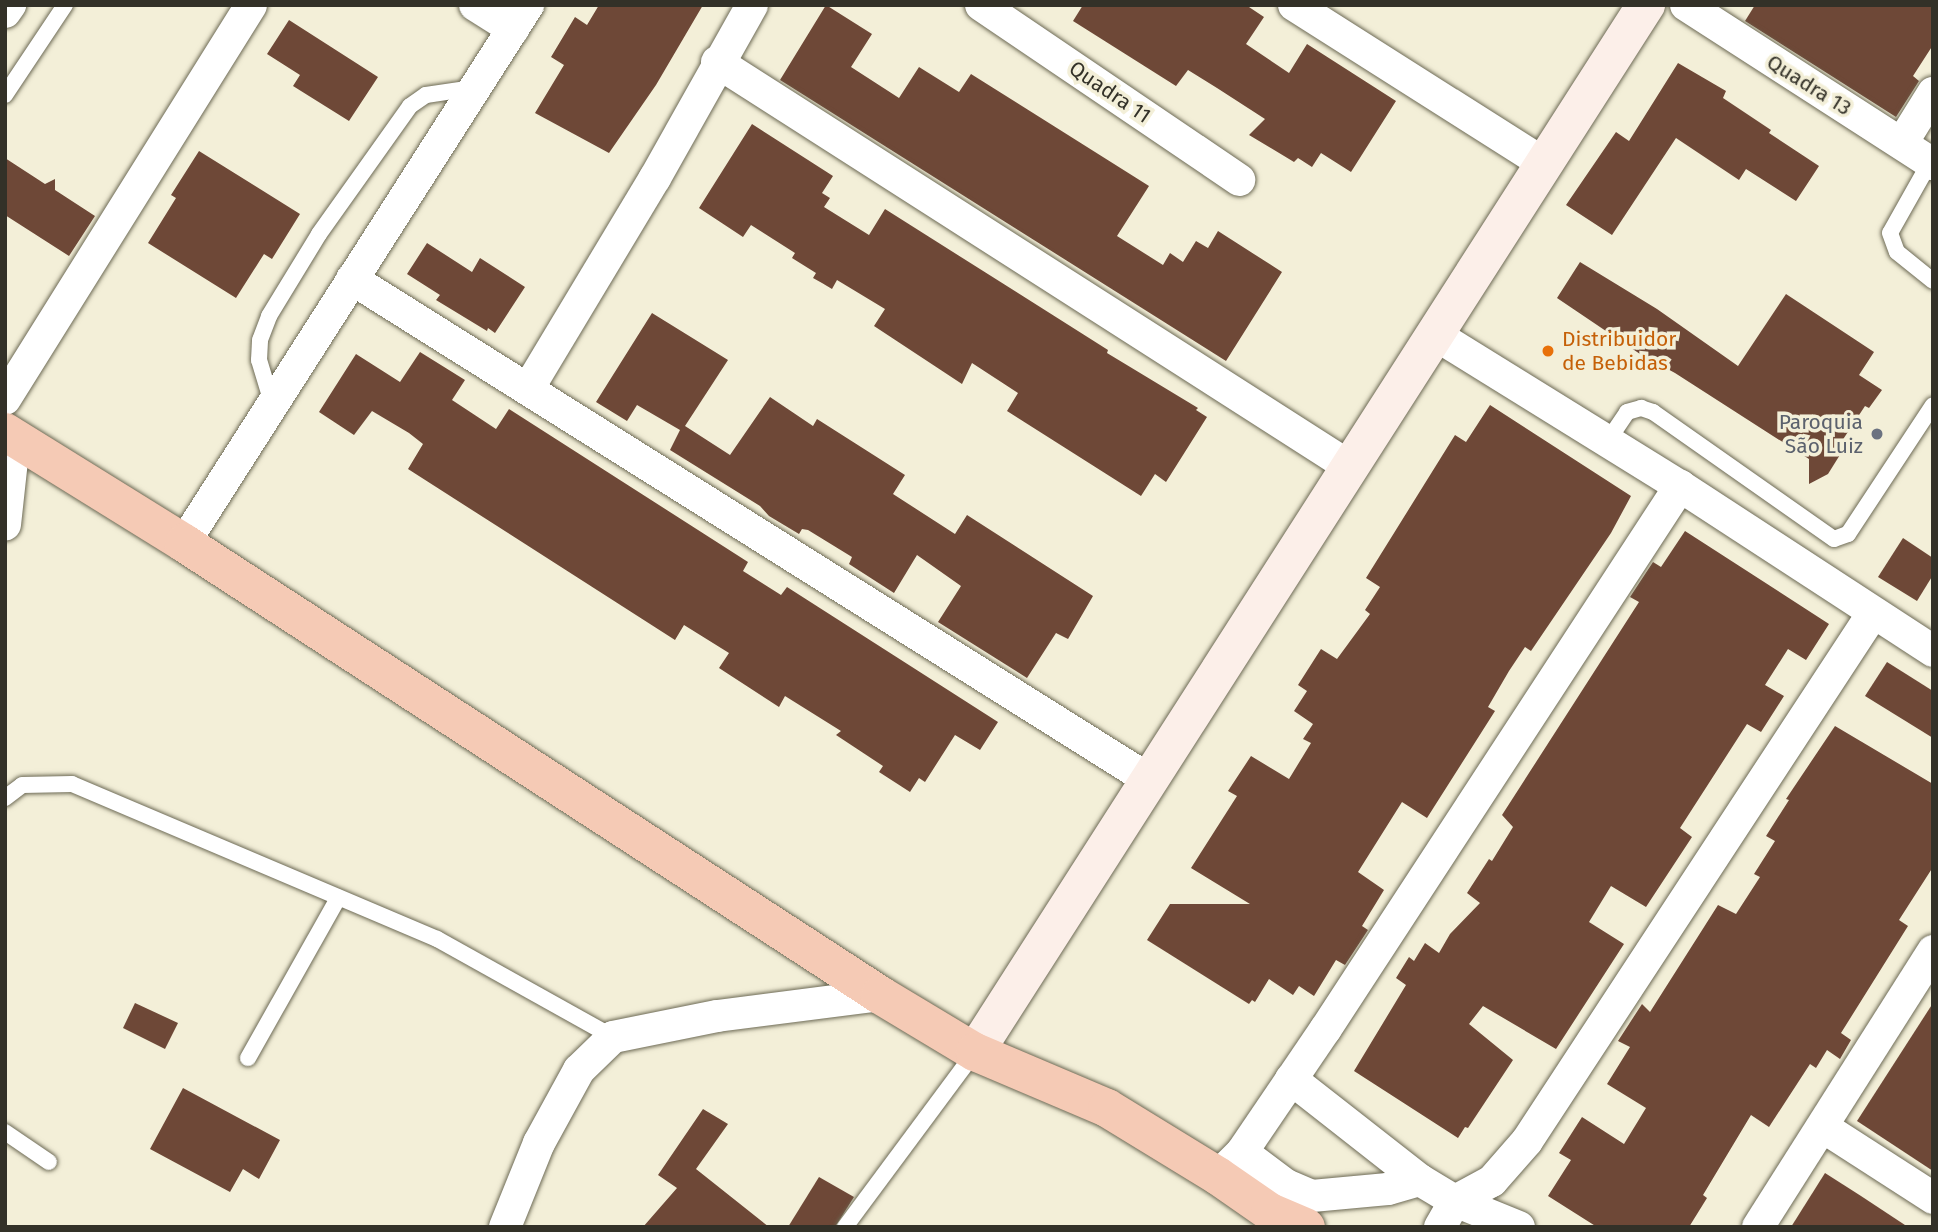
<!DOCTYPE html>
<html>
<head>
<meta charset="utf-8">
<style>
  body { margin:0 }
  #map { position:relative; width:1938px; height:1232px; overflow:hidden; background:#f3efd8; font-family:"Fira Sans",sans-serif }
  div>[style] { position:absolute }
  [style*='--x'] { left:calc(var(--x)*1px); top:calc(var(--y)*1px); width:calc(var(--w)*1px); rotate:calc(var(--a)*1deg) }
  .building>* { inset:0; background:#6e4837 }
  .roads { filter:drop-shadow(0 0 2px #6d6a55) drop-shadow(0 0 2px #6d6a55) }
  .lane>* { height:16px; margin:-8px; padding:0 8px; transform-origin:8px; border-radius:8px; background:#fff }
  .street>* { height:32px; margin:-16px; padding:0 16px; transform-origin:16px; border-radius:16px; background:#fff }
  .secondary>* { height:38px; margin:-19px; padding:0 19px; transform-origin:19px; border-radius:19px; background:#fcefe9 }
  .highway>* { height:38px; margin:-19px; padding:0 19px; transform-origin:19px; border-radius:19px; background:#f5cab5 }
  .dots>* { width:19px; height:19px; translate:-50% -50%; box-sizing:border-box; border:4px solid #f3efd8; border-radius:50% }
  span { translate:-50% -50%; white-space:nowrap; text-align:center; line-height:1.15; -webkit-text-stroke:7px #f3efd8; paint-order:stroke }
  .street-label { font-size:21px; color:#333128 }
  .food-label { font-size:21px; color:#c56008 }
  .left { translate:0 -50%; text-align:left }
  .worship-label { font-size:21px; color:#5b616d }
  .right { translate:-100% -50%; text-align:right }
  .frame { position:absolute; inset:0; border:7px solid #333128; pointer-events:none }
</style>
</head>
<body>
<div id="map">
  <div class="building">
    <i style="clip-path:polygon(599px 5px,703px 5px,656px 85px,609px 153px,535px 113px,564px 65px,551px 57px,575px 17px,587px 25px)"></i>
    <i style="clip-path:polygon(826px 5px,872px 34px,851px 67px,899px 98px,919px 67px,959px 92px,971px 74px,1149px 186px,1117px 236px,1163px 265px,1170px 253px,1183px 262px,1196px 241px,1208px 248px,1218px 231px,1282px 272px,1226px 361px,780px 80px)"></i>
    <i style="clip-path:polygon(1083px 5px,1246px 5px,1264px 17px,1246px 44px,1289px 73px,1307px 44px,1396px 101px,1351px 172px,1321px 153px,1312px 167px,1298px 158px,1294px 162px,1249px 135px,1265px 119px,1217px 88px,1188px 70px,1176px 86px,1073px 21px)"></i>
    <i style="clip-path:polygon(1755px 5px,1933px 5px,1933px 45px,1913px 76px,1919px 81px,1896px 117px,1745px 21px)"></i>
    <i style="clip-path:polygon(289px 20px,378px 77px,349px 121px,293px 86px,300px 75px,267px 54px)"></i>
    <i style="clip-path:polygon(1678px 63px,1726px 91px,1723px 98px,1771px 130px,1769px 133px,1819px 166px,1796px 201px,1746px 169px,1739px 180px,1676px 138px,1612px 235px,1566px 205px,1616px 132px,1629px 141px)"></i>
    <i style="clip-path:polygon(752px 124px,833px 176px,822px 193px,830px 198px,824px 207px,869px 235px,885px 209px,1108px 350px,1107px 353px,1198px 408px,1196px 410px,1207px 417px,1166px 482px,1155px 474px,1141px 496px,1007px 411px,1018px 393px,972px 363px,962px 384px,874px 326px,885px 309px,837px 280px,832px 289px,822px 283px,813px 278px,816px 273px,792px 258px,795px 253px,751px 225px,743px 237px,699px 208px)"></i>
    <i style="clip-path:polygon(199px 151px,300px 214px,272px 259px,264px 254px,236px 298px,148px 243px,176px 198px,171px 195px)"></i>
    <i style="clip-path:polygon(5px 158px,45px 184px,55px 179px,55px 190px,95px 216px,69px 256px,5px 215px)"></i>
    <i style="clip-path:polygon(427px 243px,472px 272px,480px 258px,525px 287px,495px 333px,488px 328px,487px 331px,436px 300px,440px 295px,407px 274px)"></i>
    <i style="clip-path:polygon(1580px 262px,1657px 309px,1738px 366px,1786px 294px,1874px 352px,1859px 375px,1882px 390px,1869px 408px,1865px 406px,1838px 447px,1843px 450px,1828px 474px,1809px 484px,1809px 459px,1675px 373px,1640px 354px,1557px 298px)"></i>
    <i style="clip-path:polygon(652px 313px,728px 360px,685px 426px,730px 455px,770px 397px,813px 426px,817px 419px,905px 475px,893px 494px,955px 534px,967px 515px,1093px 596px,1068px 639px,1056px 633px,1027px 678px,938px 622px,961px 586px,917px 555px,894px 593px,849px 564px,852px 557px,808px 530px,802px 529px,799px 534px,769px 516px,760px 506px,670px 450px,680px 430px,637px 405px,627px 421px,596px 402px)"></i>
    <i style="clip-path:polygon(420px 352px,465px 380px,452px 400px,496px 429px,509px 409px,748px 562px,743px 571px,781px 595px,787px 587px,998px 722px,980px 750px,955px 735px,925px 782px,919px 778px,910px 792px,879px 772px,883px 766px,836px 735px,841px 731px,785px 696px,779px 707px,719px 668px,729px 653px,684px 625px,675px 640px,408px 469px,423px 444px,409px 433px,372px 411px,354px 435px,319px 412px,356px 354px,400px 382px)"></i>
    <i style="clip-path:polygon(1490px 405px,1631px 496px,1611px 533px,1531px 651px,1525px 647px,1509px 671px,1488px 707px,1495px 711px,1427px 818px,1402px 802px,1358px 872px,1384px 890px,1362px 926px,1368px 930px,1345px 965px,1336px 960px,1314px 996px,1299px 986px,1293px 995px,1269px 979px,1255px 1002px,1252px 1000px,1249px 1004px,1147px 940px,1170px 904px,1250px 904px,1191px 868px,1237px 796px,1228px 791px,1251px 756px,1289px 779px,1311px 743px,1303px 739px,1313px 724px,1294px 711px,1307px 691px,1298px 685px,1321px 649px,1337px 659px,1370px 614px,1365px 610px,1380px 587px,1366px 578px,1455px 435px,1466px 442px)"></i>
    <i style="clip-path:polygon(1685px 531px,1829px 624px,1806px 660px,1788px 649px,1765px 685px,1784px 696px,1761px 732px,1747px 724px,1680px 828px,1692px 837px,1646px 907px,1611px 886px,1589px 922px,1624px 944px,1556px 1049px,1483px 1006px,1469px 1024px,1513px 1060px,1468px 1128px,1465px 1127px,1458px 1138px,1354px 1071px,1406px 985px,1396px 978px,1409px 957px,1414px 961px,1425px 943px,1439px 953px,1450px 934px,1480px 903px,1467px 893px,1489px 859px,1492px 861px,1513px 827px,1502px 815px,1639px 602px,1630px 597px,1653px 562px,1661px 567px)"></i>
    <i style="clip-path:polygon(1903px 538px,1933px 558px,1933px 575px,1917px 601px,1878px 577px)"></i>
    <i style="clip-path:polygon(1887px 662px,1933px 691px,1933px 738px,1865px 696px)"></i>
    <i style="clip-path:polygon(1835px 726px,1933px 784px,1933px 867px,1899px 920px,1908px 926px,1841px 1033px,1851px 1040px,1840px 1059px,1827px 1050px,1816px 1068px,1810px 1064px,1769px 1127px,1751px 1115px,1703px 1195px,1707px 1198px,1689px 1227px,1597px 1227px,1548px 1196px,1571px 1160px,1559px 1153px,1582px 1117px,1624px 1144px,1646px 1108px,1607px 1084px,1630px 1047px,1618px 1041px,1642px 1004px,1650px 1012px,1718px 905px,1736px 914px,1760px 877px,1754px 874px,1775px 841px,1766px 836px,1789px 800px,1786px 799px)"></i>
    <i style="clip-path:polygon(135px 1003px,178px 1023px,165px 1049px,123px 1028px)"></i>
    <i style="clip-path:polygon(1933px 1003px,1933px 1171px,1857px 1121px)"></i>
    <i style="clip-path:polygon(183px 1088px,280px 1140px,259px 1179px,243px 1169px,230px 1192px,150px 1149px)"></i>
    <i style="clip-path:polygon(703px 1109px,728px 1124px,696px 1169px,769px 1227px,643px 1227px,677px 1188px,658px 1175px)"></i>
    <i style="clip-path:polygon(1825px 1173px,1861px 1196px,1908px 1227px,1791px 1227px)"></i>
    <i style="clip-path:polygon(819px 1177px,854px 1197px,835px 1227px,788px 1227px)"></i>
  </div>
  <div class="roads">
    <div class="lane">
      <i style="--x:5;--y:95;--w:108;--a:-56.3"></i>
      <i style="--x:1930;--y:162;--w:81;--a:119.4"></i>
      <i style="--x:1890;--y:233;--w:20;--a:70"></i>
      <i style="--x:1897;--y:252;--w:46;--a:38.9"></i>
      <i style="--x:272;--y:403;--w:45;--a:-106.8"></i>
      <i style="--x:259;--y:360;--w:20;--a:-87"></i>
      <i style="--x:260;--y:340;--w:26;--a:-69"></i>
      <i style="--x:269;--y:316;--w:96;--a:-58.6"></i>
      <i style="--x:319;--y:234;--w:157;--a:-54.6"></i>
      <i style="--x:410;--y:106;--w:19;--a:-35"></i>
      <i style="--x:426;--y:95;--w:48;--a:-8.5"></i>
      <i style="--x:1607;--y:442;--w:36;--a:-56"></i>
      <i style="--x:1627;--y:412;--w:15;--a:-16"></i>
      <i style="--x:1641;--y:408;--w:13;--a:18"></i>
      <i style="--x:1653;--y:412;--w:221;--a:35.1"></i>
      <i style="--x:1834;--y:539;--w:15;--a:-20"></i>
      <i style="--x:1848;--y:534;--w:154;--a:-56.6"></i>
      <i style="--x:5;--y:798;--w:21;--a:-37"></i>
      <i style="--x:22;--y:785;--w:50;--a:-1.1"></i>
      <i style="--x:72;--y:784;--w:397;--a:23"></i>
      <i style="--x:437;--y:939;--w:201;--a:29.1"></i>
      <i style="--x:248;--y:1058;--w:184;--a:-60.6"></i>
      <i style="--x:5;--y:1132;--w:53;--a:34.3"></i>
      <i style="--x:845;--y:1227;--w:218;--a:-53.4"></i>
    </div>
    <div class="street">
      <i style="--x:475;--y:5;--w:45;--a:32.3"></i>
      <i style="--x:981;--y:5;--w:312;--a:34.1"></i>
      <i style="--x:1294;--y:5;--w:295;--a:32.4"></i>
      <i style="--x:1686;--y:5;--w:294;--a:32.8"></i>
      <i style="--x:5;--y:12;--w:9;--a:-54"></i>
      <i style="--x:717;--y:62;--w:751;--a:32.61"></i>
      <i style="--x:1902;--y:143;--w:59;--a:-58.2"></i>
      <i style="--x:352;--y:279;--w:944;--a:32.14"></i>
      <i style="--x:1436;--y:335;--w:287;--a:31.8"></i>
      <i style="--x:1680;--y:486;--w:302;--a:33.1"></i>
      <i style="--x:528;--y:389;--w:246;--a:-59"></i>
      <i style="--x:655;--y:178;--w:198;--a:-60.7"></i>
      <i style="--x:5;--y:399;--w:464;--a:-58"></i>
      <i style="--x:5;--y:437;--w:16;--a:60"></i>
      <i style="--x:13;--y:451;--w:74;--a:96.2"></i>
      <i style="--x:184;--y:543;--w:639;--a:-57.4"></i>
      <i style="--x:1291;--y:1079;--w:164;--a:38.1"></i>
      <i style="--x:1420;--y:1180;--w:41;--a:31"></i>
      <i style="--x:1455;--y:1201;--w:69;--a:22.1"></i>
      <i style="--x:1823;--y:1127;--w:131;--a:32.8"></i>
      <i style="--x:1242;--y:1152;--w:55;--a:36.9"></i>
      <i style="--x:1286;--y:1185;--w:28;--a:23"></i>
      <i style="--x:1312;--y:1196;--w:76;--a:-5.3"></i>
      <i style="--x:1388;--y:1189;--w:33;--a:-16"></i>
      <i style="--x:1218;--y:1176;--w:34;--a:-45"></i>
      <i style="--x:1242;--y:1152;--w:148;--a:-55.8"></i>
      <i style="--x:1325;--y:1030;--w:650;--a:-56.87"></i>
      <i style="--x:505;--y:1227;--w:91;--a:-68"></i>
      <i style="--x:539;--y:1143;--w:83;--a:-61.3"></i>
      <i style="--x:579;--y:1070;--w:47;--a:-44.1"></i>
      <i style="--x:613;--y:1037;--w:106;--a:-11.4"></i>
      <i style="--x:717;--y:1016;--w:164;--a:-7.3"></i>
      <i style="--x:1440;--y:1227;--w:30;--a:-60"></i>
      <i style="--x:1455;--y:1201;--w:42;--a:-28.4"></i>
      <i style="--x:1492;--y:1181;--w:53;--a:-48.8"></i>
      <i style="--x:1527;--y:1141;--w:631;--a:-56.76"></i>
      <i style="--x:1758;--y:1227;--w:327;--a:-57.6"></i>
    </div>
    <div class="secondary">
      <i style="--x:975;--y:1052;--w:1244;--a:-57.35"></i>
    </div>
    <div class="highway">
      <i style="--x:5;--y:432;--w:211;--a:31.8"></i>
      <i style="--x:184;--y:543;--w:830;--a:33"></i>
      <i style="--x:880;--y:995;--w:111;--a:31"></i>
      <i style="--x:975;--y:1052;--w:143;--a:23"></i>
      <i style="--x:1107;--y:1108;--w:130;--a:31.5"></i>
      <i style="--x:1218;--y:1176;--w:63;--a:34.7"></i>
      <i style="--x:1270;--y:1212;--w:39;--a:23"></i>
    </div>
  </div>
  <div class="dots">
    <i style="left:1548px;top:351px;background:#e8710a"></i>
    <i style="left:1877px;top:434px;background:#6b7280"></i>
  </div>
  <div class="street-label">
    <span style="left:1809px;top:85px;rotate:32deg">Quadra 13</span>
    <span style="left:1110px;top:92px;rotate:34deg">Quadra 11</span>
  </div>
  <div class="food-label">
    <span class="left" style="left:1562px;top:351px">Distribuidor<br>de Bebidas</span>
  </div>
  <div class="worship-label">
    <span class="right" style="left:1863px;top:434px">Paroquia<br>São Luiz</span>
  </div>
  <div class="frame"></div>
</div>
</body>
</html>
